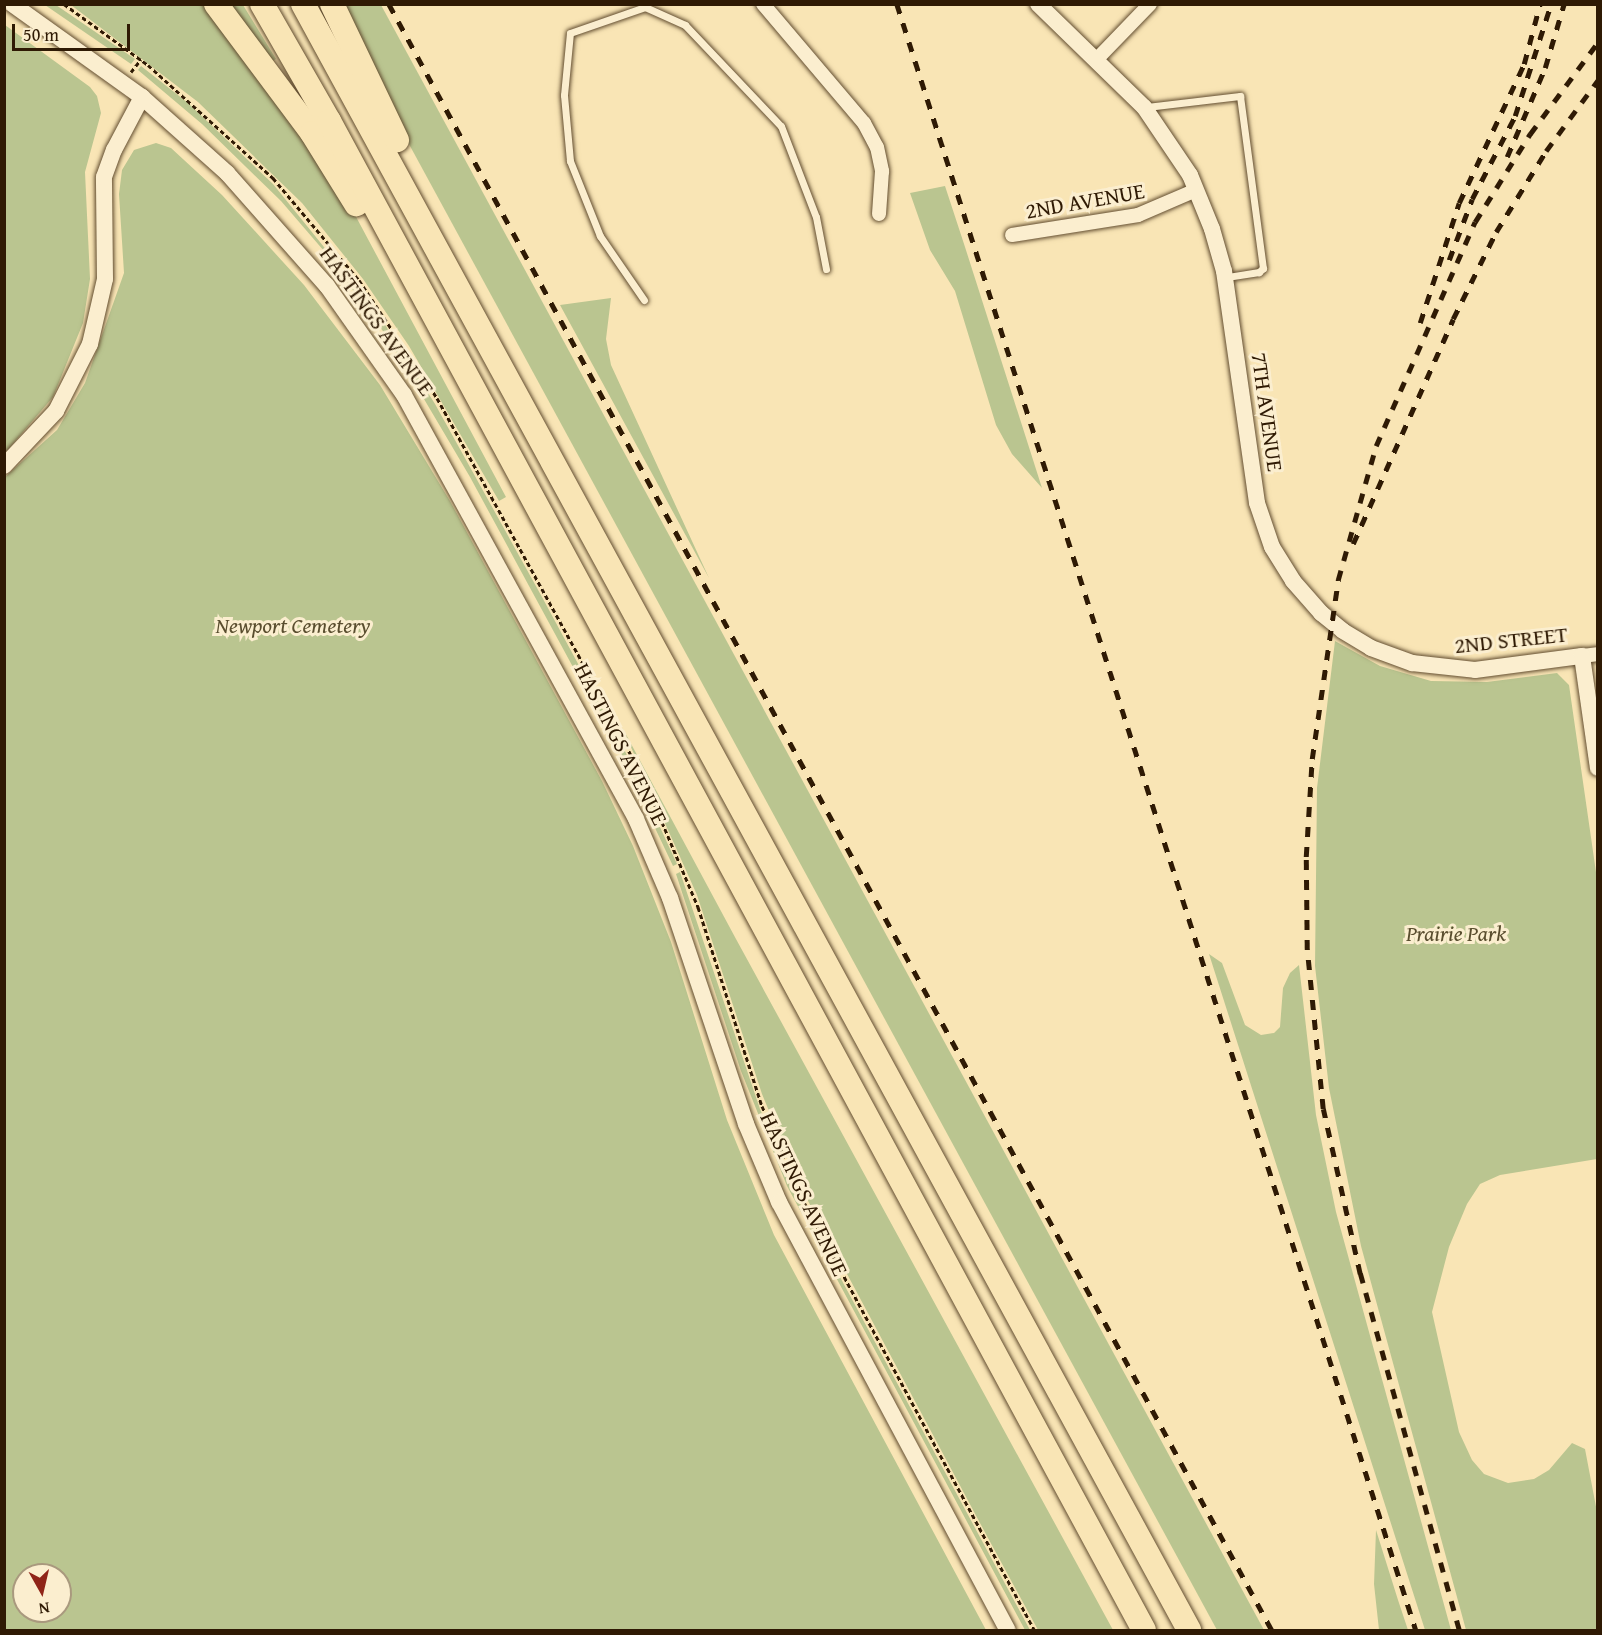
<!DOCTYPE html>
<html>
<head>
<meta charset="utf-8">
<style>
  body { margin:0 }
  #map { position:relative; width:1602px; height:1635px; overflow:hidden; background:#f9e5b5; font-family:"Gentium Book Plus",serif }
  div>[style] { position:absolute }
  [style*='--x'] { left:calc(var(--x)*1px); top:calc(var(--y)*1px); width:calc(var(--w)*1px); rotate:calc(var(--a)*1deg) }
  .green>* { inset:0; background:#bac590 }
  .path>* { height:3px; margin-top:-1.5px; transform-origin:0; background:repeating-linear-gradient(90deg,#2f1a04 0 4.5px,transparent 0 7.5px) }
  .roads { filter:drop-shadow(0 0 2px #624d30) drop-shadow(0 0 2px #624d30) }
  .service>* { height:7px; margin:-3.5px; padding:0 3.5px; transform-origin:3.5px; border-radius:3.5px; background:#fbeecf }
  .minor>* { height:14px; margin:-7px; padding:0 7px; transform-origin:7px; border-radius:7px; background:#fbeecf }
  .tertiary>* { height:16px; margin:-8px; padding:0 8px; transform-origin:8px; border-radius:8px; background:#fbeecf }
  .motorway>* { height:24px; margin:-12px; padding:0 12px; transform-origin:12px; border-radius:12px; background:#f9e5b5 }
  .rail>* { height:4.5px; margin-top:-2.25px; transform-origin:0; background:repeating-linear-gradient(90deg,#2f1a04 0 10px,transparent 0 20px) }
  span { translate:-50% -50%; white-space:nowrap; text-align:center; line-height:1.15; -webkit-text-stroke:6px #fbeecf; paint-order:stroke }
  .street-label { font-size:22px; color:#2f1a04 }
  .park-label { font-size:22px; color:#594d2e; font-style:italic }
  .frame { position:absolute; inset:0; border:6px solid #2f1a04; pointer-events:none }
  .north { position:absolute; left:12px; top:1563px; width:60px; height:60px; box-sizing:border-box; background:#fbeecf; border:2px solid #a9997e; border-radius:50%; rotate:172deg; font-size:16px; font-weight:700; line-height:24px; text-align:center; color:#2f1a04 }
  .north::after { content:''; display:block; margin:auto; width:21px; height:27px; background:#8f2418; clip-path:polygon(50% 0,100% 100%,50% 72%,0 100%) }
  .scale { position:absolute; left:12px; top:24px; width:118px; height:27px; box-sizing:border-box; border:3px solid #2f1a04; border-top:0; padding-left:8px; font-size:18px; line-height:21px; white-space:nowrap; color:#2f1a04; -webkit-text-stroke:4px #fbeecf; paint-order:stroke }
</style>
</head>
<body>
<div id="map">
  <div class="green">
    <i style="clip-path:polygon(45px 5px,56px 5px,135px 59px,131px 64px)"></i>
    <i style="clip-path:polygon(71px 5px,207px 5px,354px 213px,506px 497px,499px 501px,409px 346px,363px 279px,302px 203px,198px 102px)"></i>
    <i style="clip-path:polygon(225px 5px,243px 5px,276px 59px,269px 63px)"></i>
    <i style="clip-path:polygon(339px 5px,381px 5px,1264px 1630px,1217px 1630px,385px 100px)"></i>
    <i style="clip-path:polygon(5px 25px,90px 87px,97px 96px,101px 113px,85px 172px,90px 279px,83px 323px,53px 397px,5px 453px)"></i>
    <i style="clip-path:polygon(141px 66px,188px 103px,273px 184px,379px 315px,435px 404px,542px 597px,624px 749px,677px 864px,673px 866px,619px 752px,470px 477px,388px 338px,324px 251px,281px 201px,202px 124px,138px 70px)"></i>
    <i style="clip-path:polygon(evenodd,156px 143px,171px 148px,222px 195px,304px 285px,380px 385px,450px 501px,602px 781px,633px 846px,671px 942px,727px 1120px,774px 1235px,986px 1630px,5px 1630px,5px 477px,57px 430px,85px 383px,124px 273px,119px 194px,122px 170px,134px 150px,156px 143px,24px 1575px,60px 1575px,60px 1611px,24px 1611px,24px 1575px)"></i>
    <i style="clip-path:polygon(945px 186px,965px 247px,1042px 488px,1012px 454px,996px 425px,955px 291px,930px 250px,910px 193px)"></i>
    <i style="clip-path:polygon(611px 298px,606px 339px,611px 365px,709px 578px,560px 305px)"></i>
    <i style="clip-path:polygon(1335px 641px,1380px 666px,1431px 681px,1487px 682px,1557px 673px,1569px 685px,1598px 886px,1597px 1159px,1500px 1175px,1480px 1184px,1467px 1204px,1449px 1247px,1432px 1312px,1459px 1432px,1472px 1460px,1484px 1474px,1508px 1483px,1534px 1479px,1549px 1470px,1572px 1443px,1585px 1449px,1597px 1512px,1597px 1630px,1466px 1630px,1361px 1246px,1329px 1088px,1315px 966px,1317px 788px)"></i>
    <i style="clip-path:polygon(622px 727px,736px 939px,1113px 1630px,1038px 1630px,988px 1538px,799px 1184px,762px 1094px,697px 895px)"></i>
    <i style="clip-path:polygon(680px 872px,760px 1109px,798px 1199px,1030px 1630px,1025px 1630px,787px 1186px,741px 1071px,676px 874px)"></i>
    <i style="clip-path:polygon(1209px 954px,1222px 963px,1245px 1025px,1261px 1035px,1274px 1033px,1280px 1027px,1283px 988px,1290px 973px,1299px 965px,1316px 1115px,1336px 1212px,1451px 1630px,1425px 1630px)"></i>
    <i style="clip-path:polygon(1376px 1530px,1398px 1600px,1408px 1630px,1379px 1630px,1374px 1584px)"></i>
  </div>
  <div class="path">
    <i style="--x:64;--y:4;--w:104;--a:36"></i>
    <i style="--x:148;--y:65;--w:169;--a:42.1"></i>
    <i style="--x:273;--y:178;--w:133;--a:49.9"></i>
    <i style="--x:359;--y:280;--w:141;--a:56.5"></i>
    <i style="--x:437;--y:398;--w:372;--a:61.2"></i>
    <i style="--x:616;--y:724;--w:93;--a:64.5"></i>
    <i style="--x:656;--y:808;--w:108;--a:67"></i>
    <i style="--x:698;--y:907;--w:209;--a:72.2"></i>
    <i style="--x:762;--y:1106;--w:107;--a:66.3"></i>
    <i style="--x:805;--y:1204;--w:484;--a:61.7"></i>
    <i style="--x:131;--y:72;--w:16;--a:-52"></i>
  </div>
  <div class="roads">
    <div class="service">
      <i style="--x:1146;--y:107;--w:95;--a:-6.7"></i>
      <i style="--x:1240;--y:96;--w:174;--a:82.4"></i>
      <i style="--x:1263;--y:268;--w:6;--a:135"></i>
      <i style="--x:1259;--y:272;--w:33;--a:171"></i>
      <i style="--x:644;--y:300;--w:78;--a:-124.5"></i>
      <i style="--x:600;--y:236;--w:81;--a:-111.8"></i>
      <i style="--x:570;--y:161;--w:66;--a:-95.2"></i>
      <i style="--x:564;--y:95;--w:62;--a:-84.5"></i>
      <i style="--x:570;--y:33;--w:79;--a:-19.1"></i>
      <i style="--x:645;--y:7;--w:44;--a:24.2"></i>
      <i style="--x:685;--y:25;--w:139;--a:46.5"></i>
      <i style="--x:781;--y:126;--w:97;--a:69"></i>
      <i style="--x:816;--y:217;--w:53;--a:79.1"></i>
    </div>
    <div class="minor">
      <i style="--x:763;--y:4;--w:156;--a:49.7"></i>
      <i style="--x:864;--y:123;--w:27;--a:62"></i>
      <i style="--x:877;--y:147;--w:25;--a:78"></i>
      <i style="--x:882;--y:171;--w:43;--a:94"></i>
      <i style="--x:1096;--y:60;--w:78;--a:-46"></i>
      <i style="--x:1012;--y:235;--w:128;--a:-9"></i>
      <i style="--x:1138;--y:215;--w:63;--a:-23.3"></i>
      <i style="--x:1582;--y:656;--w:16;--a:-7"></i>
    </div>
    <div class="tertiary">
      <i style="--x:12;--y:4;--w:160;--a:35.6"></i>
      <i style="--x:142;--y:97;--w:114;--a:41.8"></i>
      <i style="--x:227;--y:173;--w:151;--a:48.5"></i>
      <i style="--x:327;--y:286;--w:133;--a:54.8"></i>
      <i style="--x:404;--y:395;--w:483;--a:61.3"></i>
      <i style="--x:636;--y:819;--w:86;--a:66.7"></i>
      <i style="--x:670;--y:898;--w:238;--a:71.4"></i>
      <i style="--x:746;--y:1124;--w:85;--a:67.1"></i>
      <i style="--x:779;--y:1202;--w:485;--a:61.9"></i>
      <i style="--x:1038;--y:4;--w:148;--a:44.2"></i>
      <i style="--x:1144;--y:107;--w:82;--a:55.9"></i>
      <i style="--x:1190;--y:175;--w:58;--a:67.8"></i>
      <i style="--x:1212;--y:229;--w:44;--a:74.1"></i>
      <i style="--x:1224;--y:271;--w:234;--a:81.9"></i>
      <i style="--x:1257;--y:503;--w:46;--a:71.2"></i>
      <i style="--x:1272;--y:547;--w:40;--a:58"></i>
      <i style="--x:1293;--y:581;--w:43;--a:48.8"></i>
      <i style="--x:1321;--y:613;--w:28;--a:39"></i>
      <i style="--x:1343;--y:631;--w:33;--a:31"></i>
      <i style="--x:1371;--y:648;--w:44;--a:20.1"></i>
      <i style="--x:1412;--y:663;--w:63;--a:6.3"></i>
      <i style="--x:1475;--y:670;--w:108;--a:-7.5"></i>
      <i style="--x:1582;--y:656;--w:113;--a:81.9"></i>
      <i style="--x:4;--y:466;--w:76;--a:-46.6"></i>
      <i style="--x:56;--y:411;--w:75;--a:-63.1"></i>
      <i style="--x:90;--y:344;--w:67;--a:-77"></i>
      <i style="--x:105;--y:279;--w:102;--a:-90.6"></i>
      <i style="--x:104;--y:177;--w:29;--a:-70"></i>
      <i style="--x:114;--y:150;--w:60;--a:-62.2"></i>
    </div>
    <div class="motorway">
      <i style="--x:216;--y:4;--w:161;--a:53.3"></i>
      <i style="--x:312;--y:133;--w:84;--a:58.2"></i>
      <i style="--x:262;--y:4;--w:135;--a:60.2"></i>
      <i style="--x:329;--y:121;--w:1715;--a:61.63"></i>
      <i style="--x:303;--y:4;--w:1852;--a:61.41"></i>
      <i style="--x:332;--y:4;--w:151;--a:64.5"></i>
    </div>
  </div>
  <div class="rail">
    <i style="--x:389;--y:4;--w:1850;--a:61.5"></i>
    <i style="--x:897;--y:4;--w:1707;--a:72.3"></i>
    <i style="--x:1507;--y:157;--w:97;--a:-66.9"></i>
    <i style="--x:1545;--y:68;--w:67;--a:-73.5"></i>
    <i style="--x:1449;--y:260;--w:65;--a:-69.3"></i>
    <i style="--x:1472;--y:199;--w:93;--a:-62.6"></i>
    <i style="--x:1515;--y:116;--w:118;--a:-72.2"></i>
    <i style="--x:1420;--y:323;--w:126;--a:-72"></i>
    <i style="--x:1459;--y:203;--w:153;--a:-64.9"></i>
    <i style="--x:1524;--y:64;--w:62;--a:-75.1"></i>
    <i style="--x:1353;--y:544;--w:246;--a:-66"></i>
    <i style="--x:1453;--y:319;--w:97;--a:-63.7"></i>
    <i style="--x:1496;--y:232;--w:95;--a:-58.3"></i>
    <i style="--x:1546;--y:151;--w:88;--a:-53.8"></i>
    <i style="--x:1459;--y:1630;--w:370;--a:-105.5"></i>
    <i style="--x:1360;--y:1274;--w:169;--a:-102.6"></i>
    <i style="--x:1323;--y:1109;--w:160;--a:-95.7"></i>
    <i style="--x:1307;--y:950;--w:93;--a:-90.6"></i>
    <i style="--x:1306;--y:857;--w:98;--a:-86.5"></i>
    <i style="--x:1312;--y:759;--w:181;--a:-81.7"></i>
    <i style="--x:1338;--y:580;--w:139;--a:-74.2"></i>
    <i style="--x:1376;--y:446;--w:245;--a:-66.2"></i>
    <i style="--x:1475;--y:222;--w:104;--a:-58"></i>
    <i style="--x:1530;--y:134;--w:114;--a:-53.5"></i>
  </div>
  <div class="street-label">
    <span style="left:1085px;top:201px;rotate:-10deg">2ND AVENUE</span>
    <span style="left:377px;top:321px;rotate:54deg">HASTINGS AVENUE</span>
    <span style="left:1267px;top:412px;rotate:82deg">7TH AVENUE</span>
    <span style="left:1511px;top:640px;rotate:-6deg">2ND STREET</span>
    <span style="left:621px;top:744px;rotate:63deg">HASTINGS AVENUE</span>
    <span style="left:804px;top:1194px;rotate:65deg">HASTINGS AVENUE</span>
  </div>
  <div class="park-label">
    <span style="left:293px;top:626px">Newport Cemetery</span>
    <span style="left:1456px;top:934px">Prairie Park</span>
  </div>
  <div class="frame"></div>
  <div class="north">N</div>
  <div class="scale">50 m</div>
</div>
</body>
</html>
